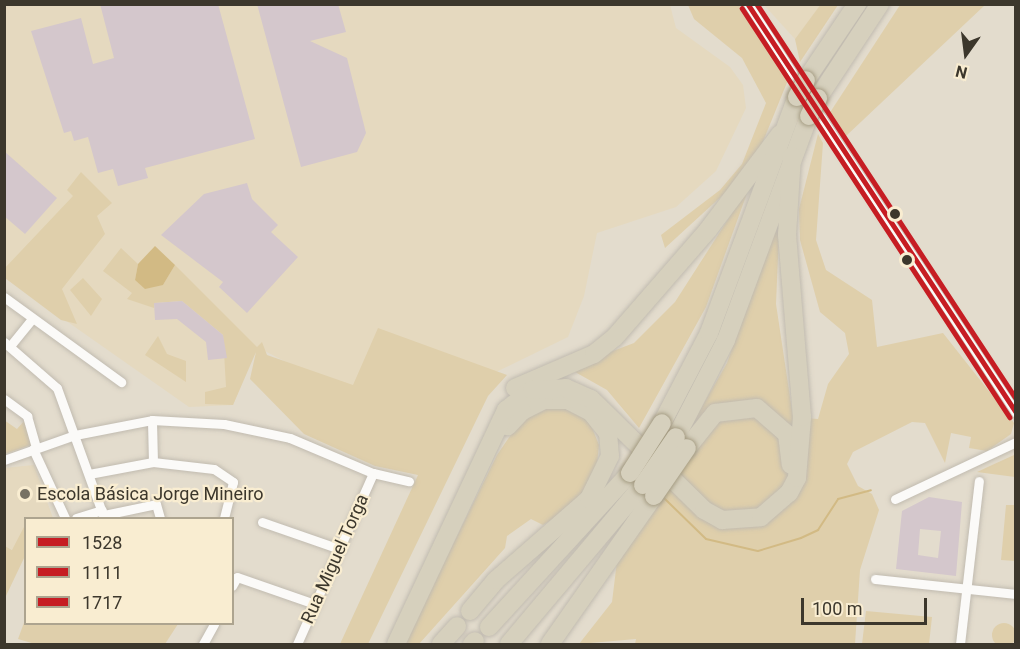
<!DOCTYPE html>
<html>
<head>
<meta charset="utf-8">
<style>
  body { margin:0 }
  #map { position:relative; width:1020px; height:649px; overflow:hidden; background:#e3dccd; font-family:Roboto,sans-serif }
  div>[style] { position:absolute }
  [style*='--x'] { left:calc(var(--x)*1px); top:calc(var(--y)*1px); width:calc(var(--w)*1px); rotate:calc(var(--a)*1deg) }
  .built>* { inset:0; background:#e5d9bf }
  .green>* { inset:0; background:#dfcfab }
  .round { border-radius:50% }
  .water>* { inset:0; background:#d2ba84 }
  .stream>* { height:2px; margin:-1px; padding:0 1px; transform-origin:1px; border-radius:1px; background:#d2ba84 }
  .building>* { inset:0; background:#d4c7cc }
  .roads { filter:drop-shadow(0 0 2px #c1bbb0) drop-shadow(0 0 2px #c1bbb0) }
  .minor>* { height:9px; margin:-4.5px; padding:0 4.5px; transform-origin:4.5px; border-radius:4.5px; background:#fbfaf8 }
  .motorway>* { height:18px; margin:-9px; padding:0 9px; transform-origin:9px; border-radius:9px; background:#d6d0bd }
  .bridges { filter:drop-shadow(0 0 2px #a59c83) drop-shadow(0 0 2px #a59c83) }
  .motorway-bridge>* { height:18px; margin:-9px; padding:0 9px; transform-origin:9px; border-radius:9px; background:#d6d0bd }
  .bus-1>* { height:4.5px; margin:-2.25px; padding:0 2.25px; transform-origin:2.25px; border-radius:2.25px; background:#c61d23 }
  .bus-2>* { height:4.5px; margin:-2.25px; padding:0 2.25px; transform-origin:2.25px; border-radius:2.25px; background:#c61d23 }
  .bus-3>* { height:4.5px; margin:-2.25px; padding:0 2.25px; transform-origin:2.25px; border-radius:2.25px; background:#c61d23 }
  .dots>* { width:16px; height:16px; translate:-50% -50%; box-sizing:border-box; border:3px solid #f9edd1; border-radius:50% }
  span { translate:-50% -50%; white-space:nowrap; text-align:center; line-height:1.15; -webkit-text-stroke:4.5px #f9edd1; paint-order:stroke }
  .poi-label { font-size:18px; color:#3c372c }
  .left { translate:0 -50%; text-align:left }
  .street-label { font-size:18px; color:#3c372c }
  .frame { position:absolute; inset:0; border:6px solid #3c372c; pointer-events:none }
  .legend { position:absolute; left:24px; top:517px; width:210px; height:108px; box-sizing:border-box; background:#f9edd1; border:2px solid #ada48f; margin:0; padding:8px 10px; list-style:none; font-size:18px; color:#3c372c }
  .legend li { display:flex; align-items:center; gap:12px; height:30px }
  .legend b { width:30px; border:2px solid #ada48f }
  .north { position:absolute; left:936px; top:24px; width:60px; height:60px; -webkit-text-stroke:4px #f9edd1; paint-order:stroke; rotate:194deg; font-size:16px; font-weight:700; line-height:24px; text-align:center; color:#3c372c }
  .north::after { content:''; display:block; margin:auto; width:21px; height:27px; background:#3c372c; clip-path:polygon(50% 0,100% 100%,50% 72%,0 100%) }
  .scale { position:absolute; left:801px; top:598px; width:126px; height:27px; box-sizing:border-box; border:3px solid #3c372c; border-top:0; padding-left:8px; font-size:18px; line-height:21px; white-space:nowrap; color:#3c372c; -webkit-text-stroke:4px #f9edd1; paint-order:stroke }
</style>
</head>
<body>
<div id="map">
  <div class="built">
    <i style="clip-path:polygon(4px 5px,670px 5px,676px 28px,730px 67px,743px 85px,746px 108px,716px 171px,676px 207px,597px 233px,584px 296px,568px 337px,494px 373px,358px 399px,257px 347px,233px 405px,189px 407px,5px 278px)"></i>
    <i style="clip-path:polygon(764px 5px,821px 5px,795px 39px)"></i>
    <i style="clip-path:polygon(34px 465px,53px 518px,26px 518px,25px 556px,5px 546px,4px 468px)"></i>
  </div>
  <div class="green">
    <i style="clip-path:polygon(821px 4px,838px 5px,800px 62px,795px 39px)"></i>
    <i style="clip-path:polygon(688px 5px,739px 5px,788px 80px,760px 149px,737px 182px,665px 248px,661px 235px,720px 190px,742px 164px,766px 103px,742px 58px,694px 19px)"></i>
    <i style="clip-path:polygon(900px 5px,985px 5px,846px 136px,829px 114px)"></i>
    <i style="clip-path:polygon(818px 134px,823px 143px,816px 240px,826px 270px,872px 300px,877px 347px,943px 333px,1014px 423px,1011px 434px,987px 451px,969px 448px,971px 437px,951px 433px,945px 463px,925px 423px,912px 422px,853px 452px,847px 464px,858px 486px,872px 494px,879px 510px,860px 570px,855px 644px,635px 644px,636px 639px,579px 644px,612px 602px,618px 553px,727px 363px,780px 211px,776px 304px,793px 417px,818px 419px,828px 384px,849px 354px,845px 333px,820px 312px,800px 240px,799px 209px)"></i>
    <i style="clip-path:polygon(81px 172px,112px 203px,97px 216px,105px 234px,62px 289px,77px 324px,61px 320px,5px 278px,4px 269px,73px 196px,67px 190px)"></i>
    <i style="clip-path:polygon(750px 185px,706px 307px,639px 428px,607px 390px,568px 368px,634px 343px,675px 302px)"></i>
    <i style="clip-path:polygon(121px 248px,138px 264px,135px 280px,163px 285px,175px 265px,257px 347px,262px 342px,267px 355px,353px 385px,378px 328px,507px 375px,488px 396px,368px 644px,340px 644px,418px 475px,375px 466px,304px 434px,250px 379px,256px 352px,233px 405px,205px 404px,205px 392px,226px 387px,223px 335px,182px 301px,154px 303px,154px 308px,127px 299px,132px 293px,103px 271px)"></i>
    <i style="clip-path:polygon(83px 278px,102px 299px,91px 316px,70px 290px)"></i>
    <i style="clip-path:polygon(158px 336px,167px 354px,186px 361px,186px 382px,145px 355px)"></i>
    <i style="clip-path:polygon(558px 405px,584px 414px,593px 430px,599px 445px,596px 474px,573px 507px,543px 525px,531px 519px,507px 536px,505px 548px,419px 644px,404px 644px,497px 455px,523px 417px)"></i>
    <i style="clip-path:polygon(4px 420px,17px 429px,25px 420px,33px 444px,5px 454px)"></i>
    <i style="clip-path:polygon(1014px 455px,1015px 477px,977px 472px,992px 465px)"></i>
    <i style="clip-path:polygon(1006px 505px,1015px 505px,1015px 561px,1001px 560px)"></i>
    <i style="clip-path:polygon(25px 525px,25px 556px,5px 598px,5px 546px,12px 550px)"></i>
    <i style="clip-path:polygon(866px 611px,932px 617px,929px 644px,862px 644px)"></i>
    <i style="clip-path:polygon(25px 620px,26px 624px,178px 624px,165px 644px,35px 644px,18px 639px)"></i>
    <i class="round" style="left:992px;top:623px;width:24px;height:24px"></i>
  </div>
  <div class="water">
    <i style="clip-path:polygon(155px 246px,175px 265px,163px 285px,145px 289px,135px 280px,138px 264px)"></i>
  </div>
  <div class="stream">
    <i style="--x:665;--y:499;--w:57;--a:44.3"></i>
    <i style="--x:706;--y:539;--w:53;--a:13"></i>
    <i style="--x:758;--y:551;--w:45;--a:-16.8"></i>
    <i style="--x:801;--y:538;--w:19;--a:-25"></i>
    <i style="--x:818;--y:530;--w:37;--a:-57"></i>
    <i style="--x:838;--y:499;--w:34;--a:-15"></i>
  </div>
  <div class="building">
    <i style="clip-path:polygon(100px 4px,218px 4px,255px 139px,145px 168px,148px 178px,118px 186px,113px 169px,98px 173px,88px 137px,74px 141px,71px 131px,64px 133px,31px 31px,81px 18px,93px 64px,114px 58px)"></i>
    <i style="clip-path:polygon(257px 4px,338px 4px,346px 32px,310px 41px,347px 58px,366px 133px,357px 152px,301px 167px)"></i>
    <i style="clip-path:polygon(4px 151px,57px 198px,25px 234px,4px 216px)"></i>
    <i style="clip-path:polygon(247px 183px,252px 199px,278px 225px,271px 232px,298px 257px,247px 313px,219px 287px,223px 282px,161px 235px,204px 194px)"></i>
    <i style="clip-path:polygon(182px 301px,223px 335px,227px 358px,208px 360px,206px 342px,177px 319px,155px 320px,154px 303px)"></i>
    <i style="clip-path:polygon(evenodd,929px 497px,962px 502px,956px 576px,896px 569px,902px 511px,929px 497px,920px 529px,941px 531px,938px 558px,918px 555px,920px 529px)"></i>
  </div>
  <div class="roads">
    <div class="minor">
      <i style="--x:748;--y:4;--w:100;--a:57.3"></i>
      <i style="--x:813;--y:105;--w:369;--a:56.6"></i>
      <i style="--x:4;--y:297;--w:145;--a:36"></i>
      <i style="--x:4;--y:342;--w:70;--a:41"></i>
      <i style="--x:57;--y:388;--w:138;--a:70.1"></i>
      <i style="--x:10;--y:346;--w:35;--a:-51"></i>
      <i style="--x:4;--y:399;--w:29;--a:36"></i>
      <i style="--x:27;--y:416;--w:33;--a:74"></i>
      <i style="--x:33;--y:449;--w:76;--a:65.1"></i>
      <i style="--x:4;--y:460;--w:75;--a:-19.4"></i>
      <i style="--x:75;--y:435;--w:78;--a:-11"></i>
      <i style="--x:152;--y:420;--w:72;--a:3.2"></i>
      <i style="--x:224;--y:424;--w:67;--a:12"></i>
      <i style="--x:290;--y:438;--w:90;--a:22.9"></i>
      <i style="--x:373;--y:473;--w:37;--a:13"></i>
      <i style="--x:153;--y:462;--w:61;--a:6.5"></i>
      <i style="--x:214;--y:469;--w:23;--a:34"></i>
      <i style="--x:233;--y:482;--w:37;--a:104"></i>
      <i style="--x:89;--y:474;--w:65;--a:-10.6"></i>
      <i style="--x:153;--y:462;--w:42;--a:-91.4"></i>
      <i style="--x:895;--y:499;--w:134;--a:-25.2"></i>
      <i style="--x:104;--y:515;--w:53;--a:-11.9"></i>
      <i style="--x:156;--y:504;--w:15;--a:74"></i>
      <i style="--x:76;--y:518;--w:27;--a:-17"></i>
      <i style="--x:262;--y:522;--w:83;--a:19.1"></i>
      <i style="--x:875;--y:579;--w:142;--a:6.1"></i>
      <i style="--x:232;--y:586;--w:10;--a:-61"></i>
      <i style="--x:237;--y:577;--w:83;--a:19.1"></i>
      <i style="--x:203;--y:644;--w:23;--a:-61"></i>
      <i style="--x:297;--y:644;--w:187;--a:-66"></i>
      <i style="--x:960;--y:644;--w:164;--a:-83.4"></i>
    </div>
    <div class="motorway">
      <i style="--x:806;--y:80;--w:92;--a:-56.1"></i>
      <i style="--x:818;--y:98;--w:113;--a:-56.6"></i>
      <i style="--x:515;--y:388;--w:86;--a:-23.3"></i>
      <i style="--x:594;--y:354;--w:27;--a:-39"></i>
      <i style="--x:615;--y:337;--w:142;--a:-49"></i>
      <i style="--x:708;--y:230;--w:120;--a:-53.1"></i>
      <i style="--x:662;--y:423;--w:102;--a:-62.4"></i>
      <i style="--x:709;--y:333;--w:252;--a:-69.6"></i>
      <i style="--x:676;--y:437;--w:109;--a:-62.7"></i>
      <i style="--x:726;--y:340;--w:239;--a:-69.7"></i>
      <i style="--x:687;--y:448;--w:45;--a:-51.3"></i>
      <i style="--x:715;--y:413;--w:42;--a:-6.8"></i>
      <i style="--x:757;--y:408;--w:40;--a:41"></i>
      <i style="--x:787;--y:434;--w:31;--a:83"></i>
      <i style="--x:470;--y:611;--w:40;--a:-50"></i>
      <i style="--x:496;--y:580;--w:123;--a:-41.1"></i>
      <i style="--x:589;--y:499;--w:48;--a:-64"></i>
      <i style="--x:610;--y:456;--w:23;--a:-95"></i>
      <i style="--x:608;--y:433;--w:27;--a:-129"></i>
      <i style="--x:591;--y:412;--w:27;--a:-153"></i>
      <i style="--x:567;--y:400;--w:23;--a:180"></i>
      <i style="--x:544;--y:400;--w:25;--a:153"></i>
      <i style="--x:522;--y:411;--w:21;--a:133"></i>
      <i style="--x:489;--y:627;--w:209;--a:-47.5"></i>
      <i style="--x:396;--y:644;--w:259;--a:-64.8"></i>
      <i style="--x:506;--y:410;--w:33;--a:-38"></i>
      <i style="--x:532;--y:390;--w:34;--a:-3"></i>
      <i style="--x:566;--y:388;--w:27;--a:24"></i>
      <i style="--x:591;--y:399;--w:158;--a:44.5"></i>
      <i style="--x:704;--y:510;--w:21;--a:29"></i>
      <i style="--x:722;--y:520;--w:39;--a:-4"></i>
      <i style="--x:761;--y:517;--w:37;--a:-41"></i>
      <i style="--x:789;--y:493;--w:17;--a:-62"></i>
      <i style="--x:797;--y:478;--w:61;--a:-85.3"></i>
      <i style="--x:802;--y:417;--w:183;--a:-94.7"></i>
      <i style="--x:787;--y:235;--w:79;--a:-86.4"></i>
      <i style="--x:441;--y:644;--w:24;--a:-48"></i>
      <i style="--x:472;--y:644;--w:4;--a:-45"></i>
      <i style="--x:509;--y:644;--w:208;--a:-49.9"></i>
      <i style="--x:550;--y:644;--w:181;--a:-54.9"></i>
    </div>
  </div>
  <div class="bridges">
    <div class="motorway-bridge">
      <i style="--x:797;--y:97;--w:19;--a:-62"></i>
      <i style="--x:809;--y:116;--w:20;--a:-63"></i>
      <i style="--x:630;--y:473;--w:59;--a:-57.4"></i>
      <i style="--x:643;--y:485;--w:58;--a:-55.5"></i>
      <i style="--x:654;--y:496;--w:58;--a:-55.5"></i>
    </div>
  </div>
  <div class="bus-1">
    <i style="--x:748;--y:4;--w:488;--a:56.7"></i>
  </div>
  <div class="bus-2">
    <i style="--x:742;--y:8;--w:489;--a:56.8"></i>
  </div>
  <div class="bus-3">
    <i style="--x:757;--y:4;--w:472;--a:56.7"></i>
  </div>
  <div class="dots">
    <i style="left:895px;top:214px;background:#3c372c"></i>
    <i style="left:907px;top:260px;background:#3c372c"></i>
    <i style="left:25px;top:494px;background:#767164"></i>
  </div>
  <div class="poi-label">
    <span class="left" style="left:37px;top:494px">Escola Básica Jorge Mineiro</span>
  </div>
  <div class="street-label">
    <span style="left:335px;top:559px;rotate:-66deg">Rua Miguel Torga</span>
  </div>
  <div class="frame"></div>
  <ul class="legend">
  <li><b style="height:8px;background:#c61d23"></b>1528</li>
  <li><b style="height:8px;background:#c61d23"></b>1111</li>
  <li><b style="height:8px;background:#c61d23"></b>1717</li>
  </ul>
  <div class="north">N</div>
  <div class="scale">100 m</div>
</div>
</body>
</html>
